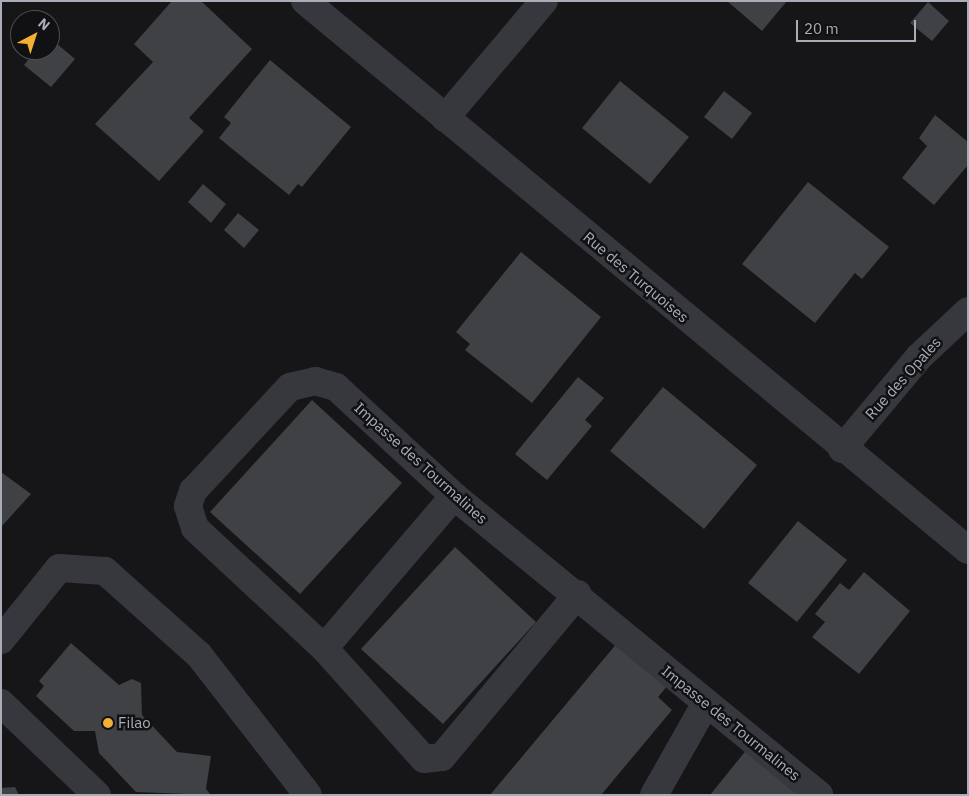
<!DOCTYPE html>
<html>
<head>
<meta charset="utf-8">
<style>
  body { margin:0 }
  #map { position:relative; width:969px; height:796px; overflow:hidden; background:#161618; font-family:"IBM Plex Sans",sans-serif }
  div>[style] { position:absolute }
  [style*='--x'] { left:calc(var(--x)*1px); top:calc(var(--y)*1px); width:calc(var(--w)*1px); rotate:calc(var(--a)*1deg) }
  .building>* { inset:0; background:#404145 }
  .minor>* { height:28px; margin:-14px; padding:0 14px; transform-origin:14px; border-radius:14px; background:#37383d }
  .dots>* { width:14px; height:14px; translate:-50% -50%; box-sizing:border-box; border:2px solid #111113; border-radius:50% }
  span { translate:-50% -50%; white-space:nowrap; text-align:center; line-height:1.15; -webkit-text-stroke:5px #111113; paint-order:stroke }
  .street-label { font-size:15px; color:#a8adb8 }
  .poi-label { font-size:15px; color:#a8adb8 }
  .left { translate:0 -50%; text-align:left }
  .frame { position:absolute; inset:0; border:2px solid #a8adb8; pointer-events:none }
  .north { position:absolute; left:10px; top:10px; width:50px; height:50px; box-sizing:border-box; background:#111113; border:1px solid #4d4f55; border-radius:50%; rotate:40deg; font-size:14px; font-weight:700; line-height:20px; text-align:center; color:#a8adb8 }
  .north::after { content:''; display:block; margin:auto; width:18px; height:22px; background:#f2b134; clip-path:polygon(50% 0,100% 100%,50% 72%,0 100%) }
  .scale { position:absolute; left:796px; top:20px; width:120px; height:22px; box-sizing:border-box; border:2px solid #a8adb8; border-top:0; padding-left:6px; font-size:15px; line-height:18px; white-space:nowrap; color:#a8adb8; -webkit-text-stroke:4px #111113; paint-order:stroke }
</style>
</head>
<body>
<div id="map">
  <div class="building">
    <i style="clip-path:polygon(172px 1px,201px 1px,252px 49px,189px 118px,204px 131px,159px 181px,95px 124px,153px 62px,134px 44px)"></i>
    <i style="clip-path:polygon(727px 1px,787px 1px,762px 31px)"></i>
    <i style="clip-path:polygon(928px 2px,949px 21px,932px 41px,910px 23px)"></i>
    <i style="clip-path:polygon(50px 38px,75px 59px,51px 87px,24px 65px,36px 50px,50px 50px)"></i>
    <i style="clip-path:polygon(270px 60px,351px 127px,302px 187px,298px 184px,289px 195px,219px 138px,231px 123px,224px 117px)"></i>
    <i style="clip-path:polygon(620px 81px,689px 137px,650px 184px,582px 128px)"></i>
    <i style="clip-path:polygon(724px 91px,752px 113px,732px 139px,704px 117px)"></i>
    <i style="clip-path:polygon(935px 115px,968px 142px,968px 165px,934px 205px,902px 178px,927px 146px,919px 138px)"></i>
    <i style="clip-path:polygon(808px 182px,889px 247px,862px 279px,855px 273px,815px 323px,742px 264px)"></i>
    <i style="clip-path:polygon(203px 184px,226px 204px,211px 223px,188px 202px)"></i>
    <i style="clip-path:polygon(238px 213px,259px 230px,244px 248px,224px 230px)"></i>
    <i style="clip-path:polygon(521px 252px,601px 317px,532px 403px,465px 350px,470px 344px,456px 332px)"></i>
    <i style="clip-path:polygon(578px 377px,604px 398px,585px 420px,592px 426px,547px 480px,515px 454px)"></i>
    <i style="clip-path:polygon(663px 387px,757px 465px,704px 529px,610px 451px)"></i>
    <i style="clip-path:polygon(312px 400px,402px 483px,300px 594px,210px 512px)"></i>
    <i style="clip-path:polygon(1px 472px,31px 494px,1px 527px)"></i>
    <i style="clip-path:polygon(798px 521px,847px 560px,797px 622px,748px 583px)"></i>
    <i style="clip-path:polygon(455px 547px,536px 622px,443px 724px,361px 649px)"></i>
    <i style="clip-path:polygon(864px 572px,910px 611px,859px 674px,812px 637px,825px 622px,815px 614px,840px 583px,849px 590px)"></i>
    <i style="clip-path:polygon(618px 642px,669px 684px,658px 697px,672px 710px,601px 795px,490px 795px)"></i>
    <i style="clip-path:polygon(71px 643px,119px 685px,132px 679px,141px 683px,142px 715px,177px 752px,211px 756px,206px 789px,211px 795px,136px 792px,99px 753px,95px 731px,74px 731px,36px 696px,44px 686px,39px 681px)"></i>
    <i style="clip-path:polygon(748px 748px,805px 795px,710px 795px)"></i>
    <i style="clip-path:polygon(15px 787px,19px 795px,1px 795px,1px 788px)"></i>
  </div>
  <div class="minor">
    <i style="--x:305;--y:1;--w:861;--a:39.63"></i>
    <i style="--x:445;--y:118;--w:153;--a:-49.8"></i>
    <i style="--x:842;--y:449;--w:120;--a:-50.1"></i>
    <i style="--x:919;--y:357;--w:67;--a:-43.2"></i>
    <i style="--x:454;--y:496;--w:200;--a:130.5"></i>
    <i style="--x:324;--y:648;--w:149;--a:48"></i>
    <i style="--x:424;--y:759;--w:18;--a:-6"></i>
    <i style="--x:442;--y:757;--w:212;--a:-50.2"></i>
    <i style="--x:1;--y:640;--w:92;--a:-51.1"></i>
    <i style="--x:59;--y:568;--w:46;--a:3.7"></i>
    <i style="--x:105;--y:571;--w:126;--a:41.8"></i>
    <i style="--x:199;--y:655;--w:177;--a:52.1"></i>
    <i style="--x:324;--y:648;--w:176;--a:-137.1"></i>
    <i style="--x:195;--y:528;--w:23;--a:-108"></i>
    <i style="--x:188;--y:506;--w:16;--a:-72"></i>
    <i style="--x:193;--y:491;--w:142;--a:-47"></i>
    <i style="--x:290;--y:387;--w:26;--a:-13"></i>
    <i style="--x:315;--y:381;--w:22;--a:16"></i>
    <i style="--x:336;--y:387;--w:161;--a:42.7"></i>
    <i style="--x:454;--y:496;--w:472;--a:39.3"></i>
    <i style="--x:1;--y:703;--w:133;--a:43.8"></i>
    <i style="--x:654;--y:795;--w:106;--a:-60.5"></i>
  </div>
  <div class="dots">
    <i style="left:108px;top:723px;background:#f2b134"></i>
  </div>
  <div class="street-label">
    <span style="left:636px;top:277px;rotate:40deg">Rue des Turquoises</span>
    <span style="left:903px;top:378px;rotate:-48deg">Rue des Opales</span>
    <span style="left:421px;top:463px;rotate:42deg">Impasse des Tourmalines</span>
    <span style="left:731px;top:723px;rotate:39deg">Impasse des Tourmalines</span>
  </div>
  <div class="poi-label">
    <span class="left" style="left:118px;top:723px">Filao</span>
  </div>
  <div class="frame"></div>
  <div class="north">N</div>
  <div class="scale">20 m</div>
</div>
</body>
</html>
